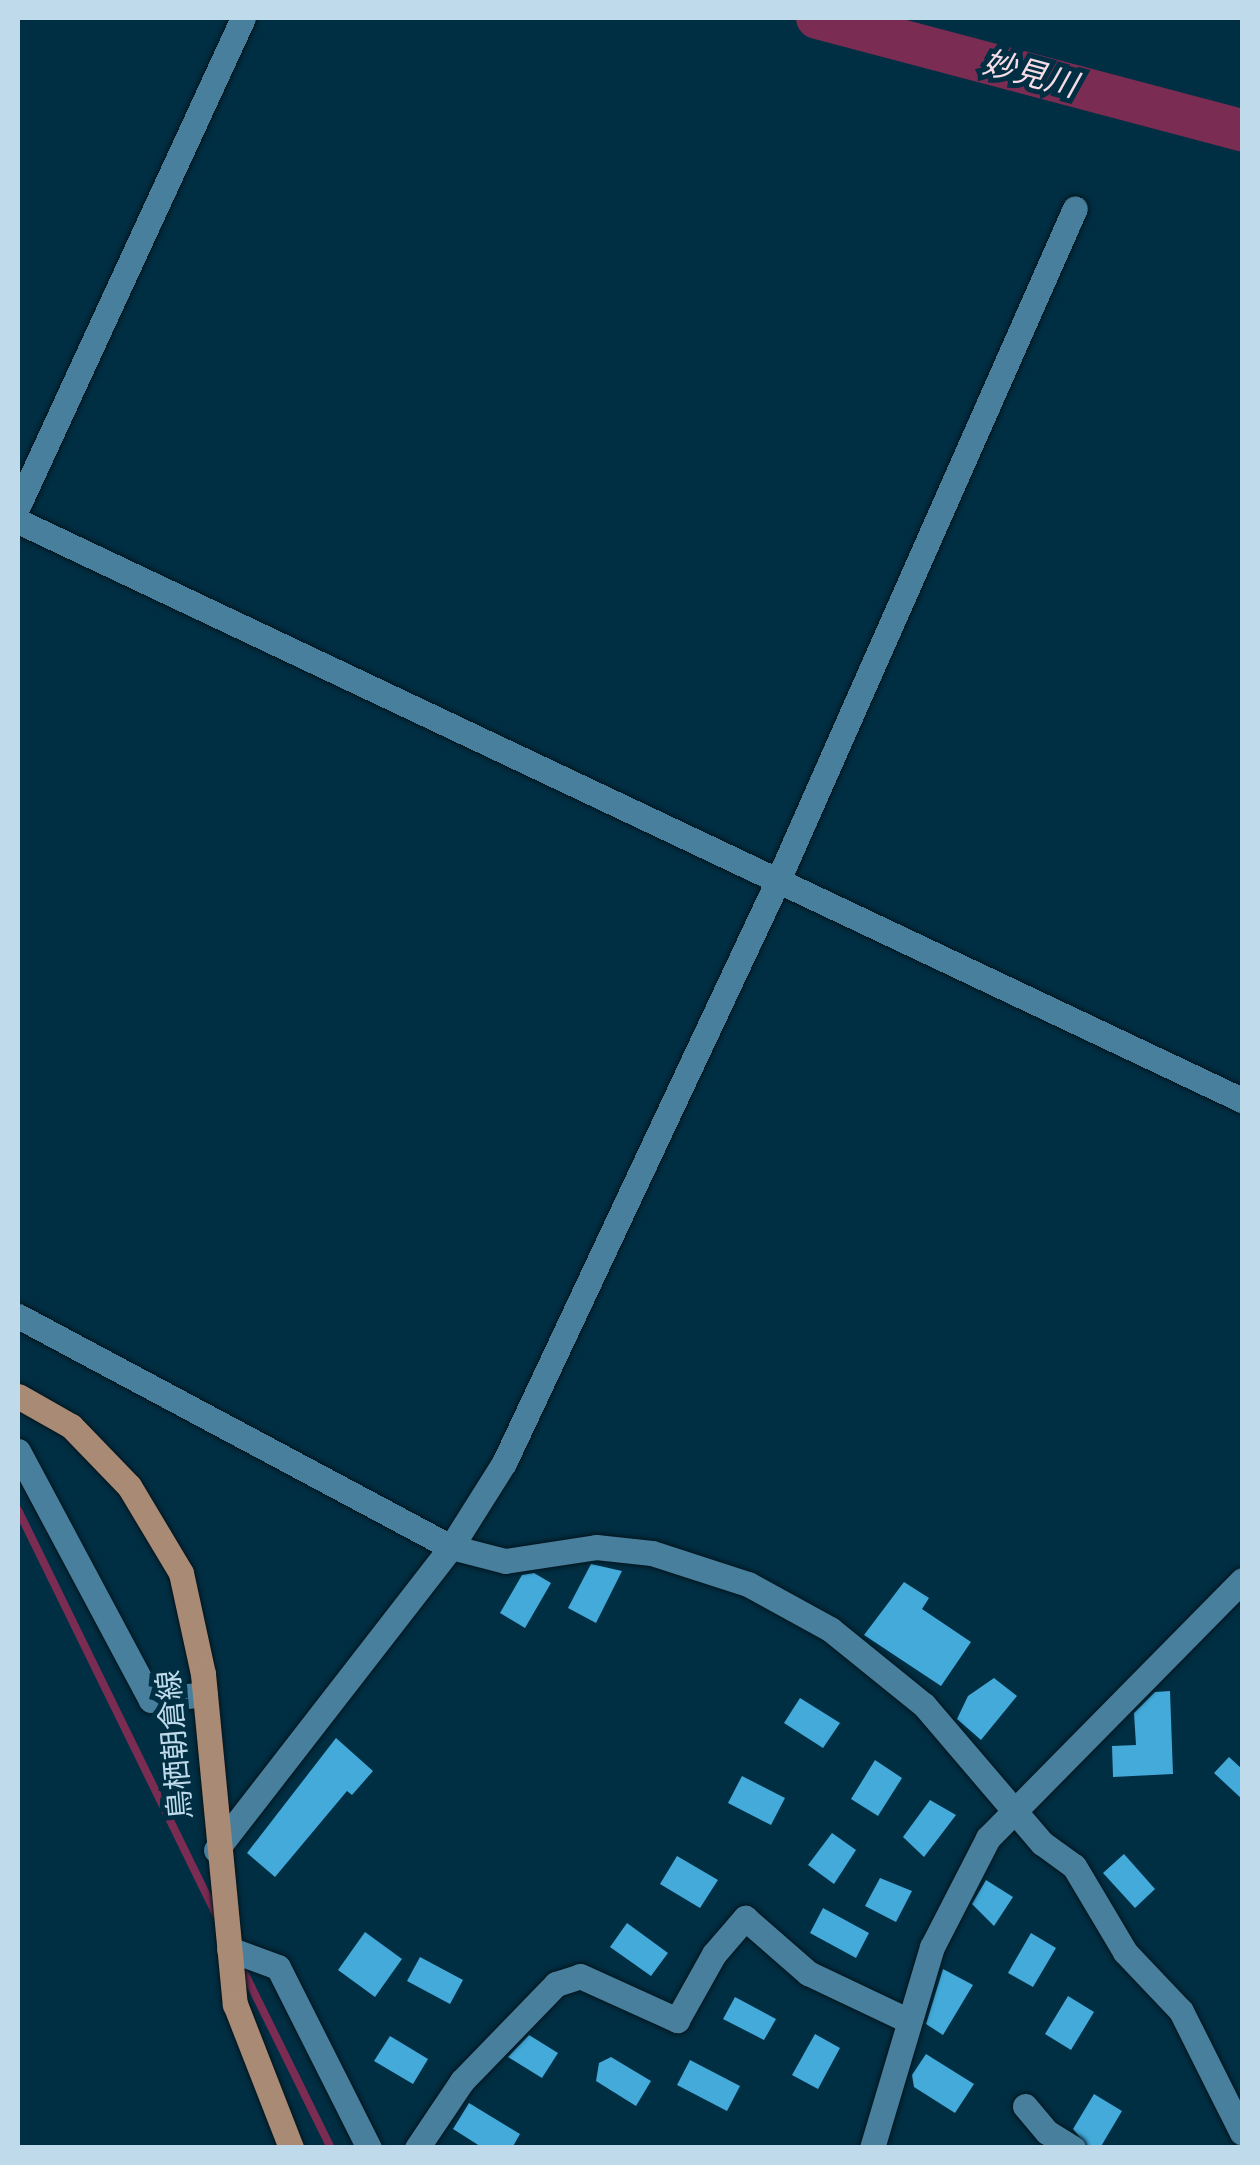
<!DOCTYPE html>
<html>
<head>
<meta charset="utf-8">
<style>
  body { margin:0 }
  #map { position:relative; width:1260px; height:2165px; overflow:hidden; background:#002e42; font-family:Merriweather,"Noto Sans JP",serif }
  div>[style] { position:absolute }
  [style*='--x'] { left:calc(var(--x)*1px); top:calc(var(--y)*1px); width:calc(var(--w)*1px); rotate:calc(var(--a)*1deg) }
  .stream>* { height:8px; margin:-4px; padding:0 4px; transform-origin:4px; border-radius:4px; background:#7a2c53 }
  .river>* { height:42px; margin:-21px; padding:0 21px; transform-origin:21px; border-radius:21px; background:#7a2c53 }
  .building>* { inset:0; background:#43aada }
  .roads { filter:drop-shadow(0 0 2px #04151d) drop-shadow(0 0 2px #04151d) }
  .street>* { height:25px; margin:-12.5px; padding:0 12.5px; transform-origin:12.5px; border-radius:12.5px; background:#477f9d }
  .primary>* { height:25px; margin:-12.5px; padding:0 12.5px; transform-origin:12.5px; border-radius:12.5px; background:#a98b75 }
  span { translate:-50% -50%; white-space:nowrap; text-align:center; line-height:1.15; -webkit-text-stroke:10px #002e42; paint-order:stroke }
  .street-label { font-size:30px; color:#bfdbeb }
  .water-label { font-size:32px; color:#f5dce6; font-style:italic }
  .frame { position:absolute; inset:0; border:20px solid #bfdbeb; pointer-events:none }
</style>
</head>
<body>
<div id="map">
  <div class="stream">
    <i style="--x:18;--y:1510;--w:451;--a:63.9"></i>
    <i style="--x:242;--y:1968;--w:201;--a:63.7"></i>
  </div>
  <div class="river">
    <i style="--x:817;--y:18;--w:440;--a:14.8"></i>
  </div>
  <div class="building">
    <i style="clip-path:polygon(591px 1564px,622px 1571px,596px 1623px,568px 1608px)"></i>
    <i style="clip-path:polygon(534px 1573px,551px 1583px,525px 1628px,500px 1613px,522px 1575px)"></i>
    <i style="clip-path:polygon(904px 1582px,929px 1598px,922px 1609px,971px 1642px,941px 1686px,864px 1635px)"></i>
    <i style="clip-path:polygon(994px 1678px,1017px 1696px,981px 1740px,957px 1719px,968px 1696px)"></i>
    <i style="clip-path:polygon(1170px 1691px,1173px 1774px,1113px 1777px,1112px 1746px,1136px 1745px,1134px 1713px,1155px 1692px)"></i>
    <i style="clip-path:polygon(800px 1698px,840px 1723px,823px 1748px,784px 1723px)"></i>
    <i style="clip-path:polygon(336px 1738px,373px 1771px,352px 1795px,347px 1791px,275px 1877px,247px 1853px)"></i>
    <i style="clip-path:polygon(1229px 1757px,1242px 1769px,1242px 1799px,1214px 1773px)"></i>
    <i style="clip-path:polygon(875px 1760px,902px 1778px,878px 1816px,851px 1799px)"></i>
    <i style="clip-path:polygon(742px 1776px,785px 1798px,771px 1825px,728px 1803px)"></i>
    <i style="clip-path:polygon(930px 1800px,956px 1815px,924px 1857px,903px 1837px)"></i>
    <i style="clip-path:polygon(832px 1833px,856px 1850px,834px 1884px,808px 1865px)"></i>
    <i style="clip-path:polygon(1124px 1854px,1155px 1889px,1135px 1908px,1103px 1873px)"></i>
    <i style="clip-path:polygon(677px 1856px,718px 1880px,700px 1908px,660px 1884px)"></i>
    <i style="clip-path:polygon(880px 1878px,912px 1891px,896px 1922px,865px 1906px)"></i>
    <i style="clip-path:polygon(986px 1880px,1013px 1897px,994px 1926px,972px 1904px)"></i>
    <i style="clip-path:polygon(823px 1908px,869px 1933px,856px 1958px,810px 1933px)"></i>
    <i style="clip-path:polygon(627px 1923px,668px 1953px,651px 1976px,610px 1947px)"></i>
    <i style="clip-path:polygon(365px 1932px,402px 1959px,375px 1997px,338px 1970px)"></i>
    <i style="clip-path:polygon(1031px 1933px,1056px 1948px,1033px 1987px,1008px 1973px)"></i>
    <i style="clip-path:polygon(420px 1957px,463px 1980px,450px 2004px,407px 1981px)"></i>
    <i style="clip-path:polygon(943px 1969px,973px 1985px,943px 2035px,926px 2024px)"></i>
    <i style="clip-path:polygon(1068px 1996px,1094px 2012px,1071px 2050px,1045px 2034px)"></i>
    <i style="clip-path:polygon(735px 1997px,776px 2019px,764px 2040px,723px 2019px)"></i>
    <i style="clip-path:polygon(815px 2034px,840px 2048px,818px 2089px,792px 2075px)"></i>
    <i style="clip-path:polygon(529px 2035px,558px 2053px,542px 2078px,508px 2057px)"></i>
    <i style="clip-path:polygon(390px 2036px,428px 2059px,413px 2084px,374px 2061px)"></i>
    <i style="clip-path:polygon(926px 2054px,974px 2084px,955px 2113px,914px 2087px,912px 2075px)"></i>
    <i style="clip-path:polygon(611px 2057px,651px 2081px,636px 2106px,596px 2081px,599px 2063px)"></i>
    <i style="clip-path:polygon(690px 2060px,740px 2086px,727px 2111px,677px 2085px)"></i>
    <i style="clip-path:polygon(1094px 2094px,1122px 2111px,1100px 2148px,1089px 2148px,1073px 2129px)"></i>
    <i style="clip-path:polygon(469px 2103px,520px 2134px,512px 2148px,483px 2148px,453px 2129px)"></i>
  </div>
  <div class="roads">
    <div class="street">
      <i style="--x:18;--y:506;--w:537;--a:-65.25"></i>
      <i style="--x:18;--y:521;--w:1354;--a:25.32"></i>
      <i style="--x:18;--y:1316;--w:491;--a:28.1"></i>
      <i style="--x:451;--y:1547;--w:56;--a:14.5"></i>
      <i style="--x:505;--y:1561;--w:92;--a:-8.7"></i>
      <i style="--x:596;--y:1547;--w:56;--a:6.1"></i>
      <i style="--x:652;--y:1553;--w:101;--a:17.9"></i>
      <i style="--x:748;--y:1584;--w:94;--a:28.8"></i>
      <i style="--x:830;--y:1629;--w:121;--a:39"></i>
      <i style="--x:924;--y:1705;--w:182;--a:49.5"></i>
      <i style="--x:1042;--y:1843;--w:39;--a:36"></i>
      <i style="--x:1074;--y:1866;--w:100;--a:59.3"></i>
      <i style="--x:1125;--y:1952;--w:81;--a:46.5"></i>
      <i style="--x:1181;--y:2011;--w:136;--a:63.4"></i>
      <i style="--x:18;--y:1451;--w:282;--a:61.9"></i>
      <i style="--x:151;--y:1700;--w:54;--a:-6.3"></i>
      <i style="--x:216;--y:1850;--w:383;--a:-52.2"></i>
      <i style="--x:451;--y:1547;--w:99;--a:-57.8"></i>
      <i style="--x:504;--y:1463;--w:646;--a:-64.82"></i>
      <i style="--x:779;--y:878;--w:732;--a:-66.16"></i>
      <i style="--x:229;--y:1949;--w:52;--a:20.2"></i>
      <i style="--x:278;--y:1967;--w:203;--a:63.3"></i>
      <i style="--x:1025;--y:2106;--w:34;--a:50"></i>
      <i style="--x:1047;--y:2132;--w:31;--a:32"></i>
      <i style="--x:417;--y:2148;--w:81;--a:-56.1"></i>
      <i style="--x:462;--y:2081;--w:135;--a:-45.9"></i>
      <i style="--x:556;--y:1984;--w:25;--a:-18"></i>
      <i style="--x:580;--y:1976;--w:107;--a:24.4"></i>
      <i style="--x:677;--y:2020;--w:76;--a:-60.7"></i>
      <i style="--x:714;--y:1954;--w:48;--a:-49.3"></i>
      <i style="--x:745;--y:1918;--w:84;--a:41.1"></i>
      <i style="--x:808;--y:1973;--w:112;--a:25.4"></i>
      <i style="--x:872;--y:2148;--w:210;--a:-73.4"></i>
      <i style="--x:932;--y:1947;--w:123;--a:-62.8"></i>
      <i style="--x:988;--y:1838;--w:362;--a:-45.4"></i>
    </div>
    <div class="primary">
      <i style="--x:18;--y:1396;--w:61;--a:29.5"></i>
      <i style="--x:71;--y:1426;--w:83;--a:46"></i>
      <i style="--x:129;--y:1486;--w:101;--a:59.1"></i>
      <i style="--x:181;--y:1573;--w:103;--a:77.7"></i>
      <i style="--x:203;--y:1674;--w:332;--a:84.5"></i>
      <i style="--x:235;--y:2004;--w:155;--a:68.7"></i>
    </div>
  </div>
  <div class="street-label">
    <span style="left:174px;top:1745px;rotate:-95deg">鳥栖朝倉線</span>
  </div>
  <div class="water-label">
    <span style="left:1030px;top:74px;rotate:15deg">妙見川</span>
  </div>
  <div class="frame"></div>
</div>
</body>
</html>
